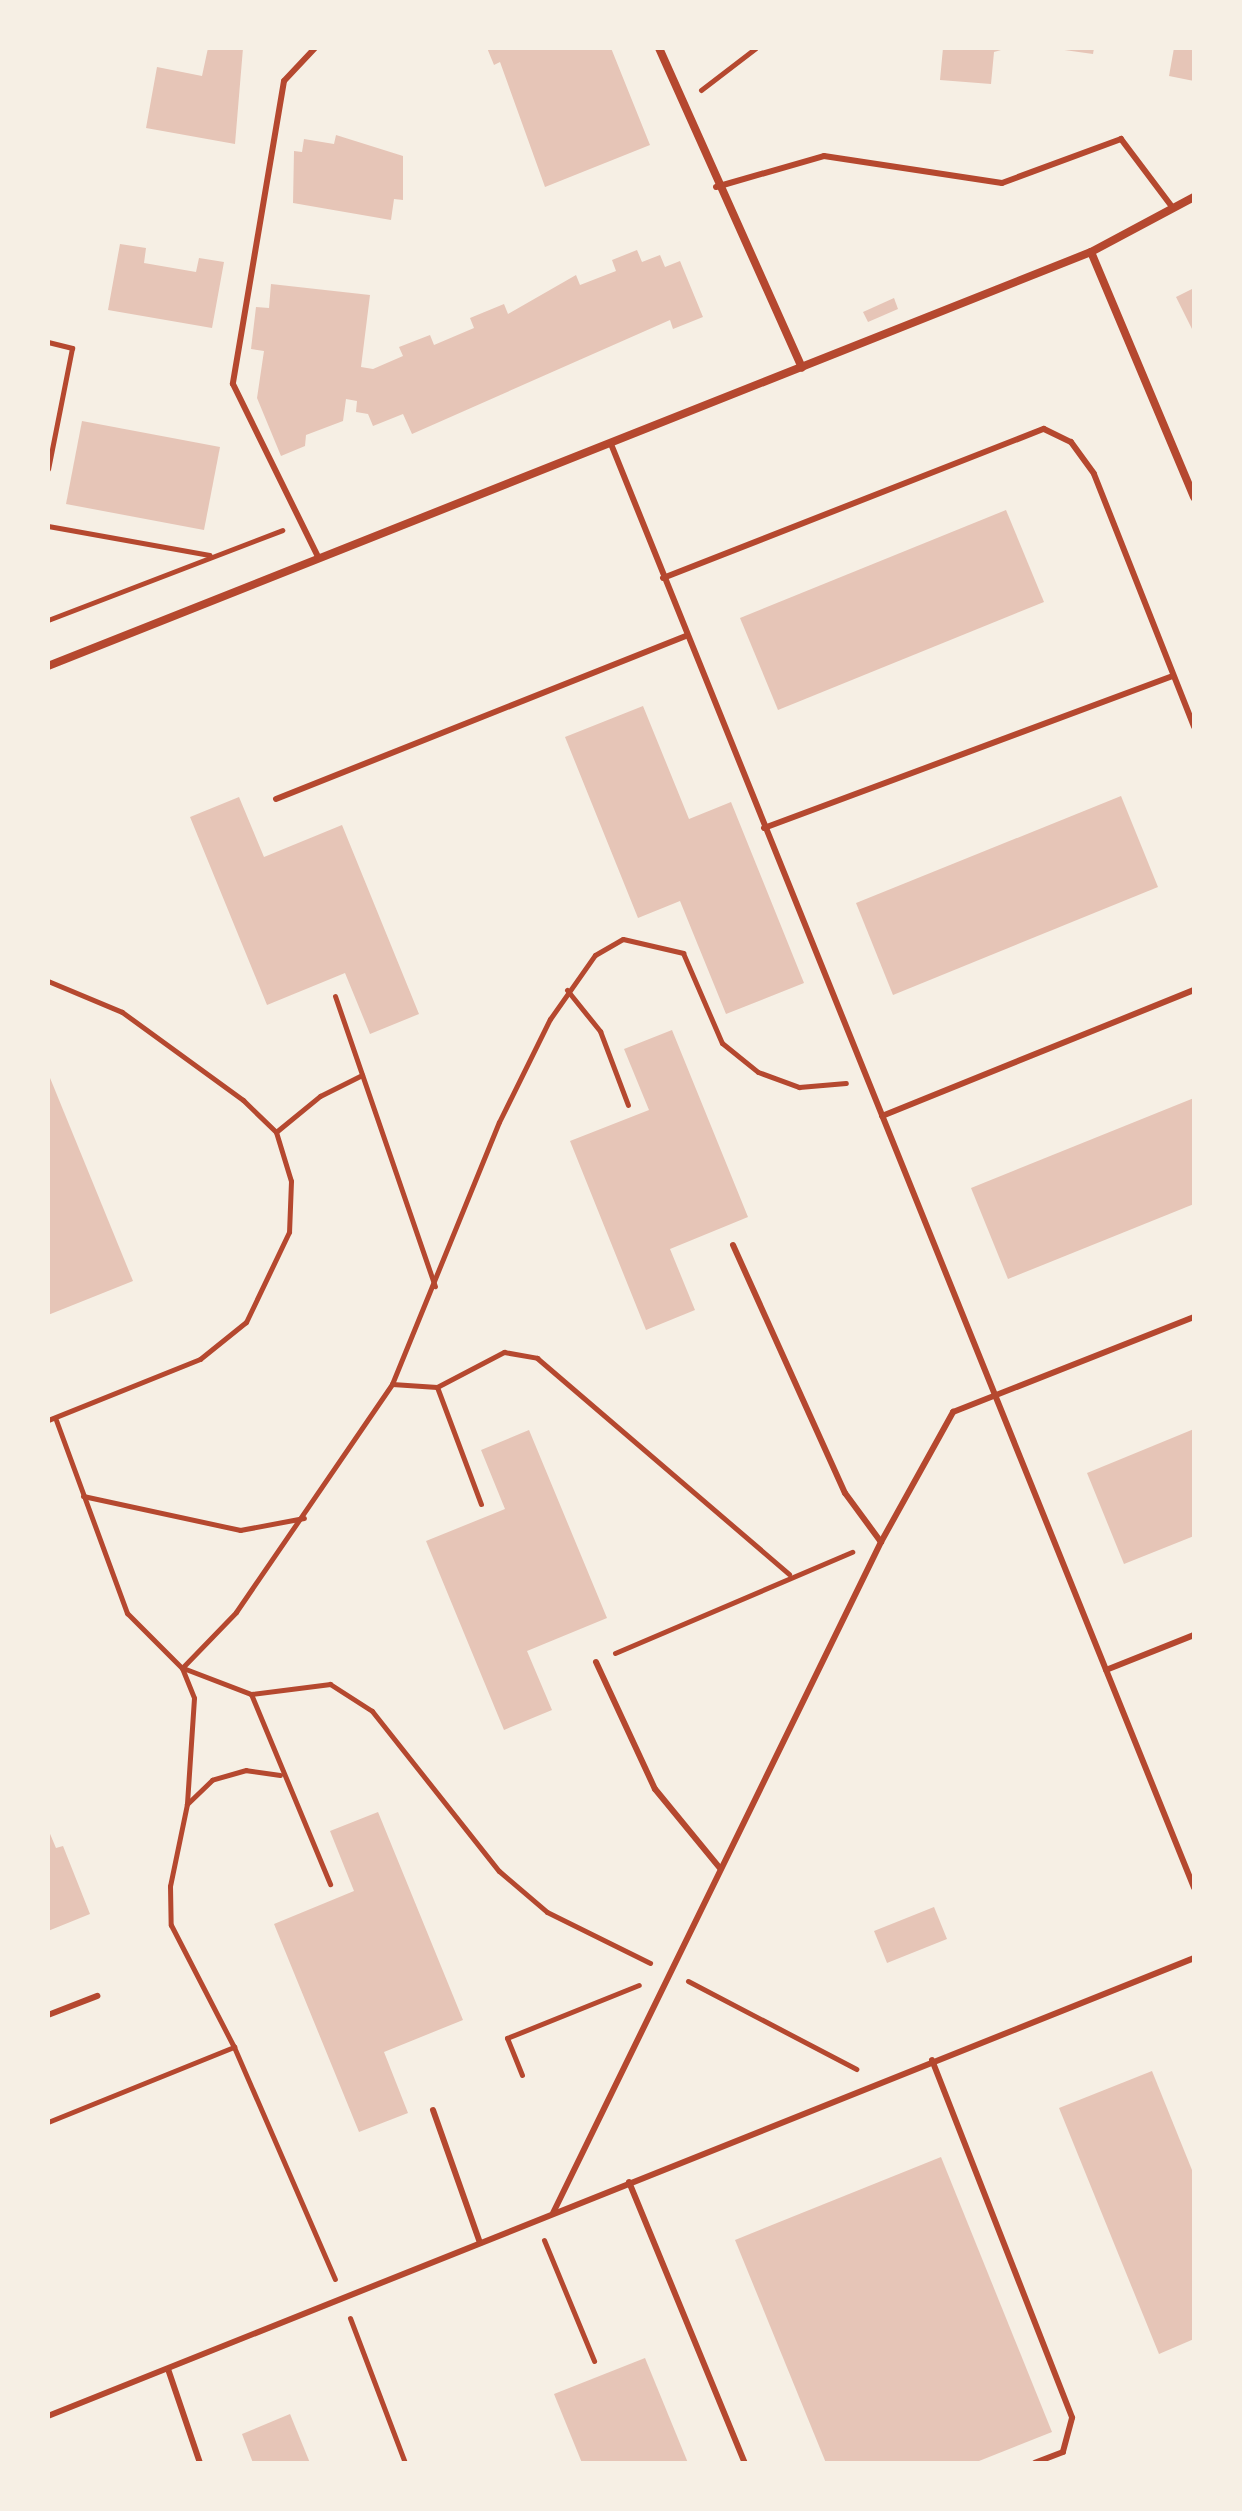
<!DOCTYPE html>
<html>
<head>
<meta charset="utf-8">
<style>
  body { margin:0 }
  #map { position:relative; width:1242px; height:2511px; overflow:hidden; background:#f6efe4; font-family:"Golos Text",sans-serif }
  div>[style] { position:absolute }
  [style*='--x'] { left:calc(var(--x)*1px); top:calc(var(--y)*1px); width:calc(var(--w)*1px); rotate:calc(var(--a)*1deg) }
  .building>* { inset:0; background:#e6c5b7 }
  .path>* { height:5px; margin:-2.5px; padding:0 2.5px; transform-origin:2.5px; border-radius:2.5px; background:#b5482f }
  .service>* { height:6px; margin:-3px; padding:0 3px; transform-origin:3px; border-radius:3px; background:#b5482f }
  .minor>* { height:8px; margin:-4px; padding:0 4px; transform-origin:4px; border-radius:4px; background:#b5482f }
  span { translate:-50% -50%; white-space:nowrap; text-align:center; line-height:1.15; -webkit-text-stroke:7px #f6efe4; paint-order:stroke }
  .frame { position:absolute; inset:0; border:50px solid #f6efe4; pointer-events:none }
</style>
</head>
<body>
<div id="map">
  <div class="building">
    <i style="clip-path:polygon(208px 48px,243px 48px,235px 144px,146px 128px,157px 67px,202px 76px)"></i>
    <i style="clip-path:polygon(487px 48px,611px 48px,650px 145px,545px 187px,500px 62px,494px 65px)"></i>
    <i style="clip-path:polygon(943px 48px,1008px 48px,994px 52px,991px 84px,940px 80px)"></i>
    <i style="clip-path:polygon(1050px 48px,1094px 48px,1093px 54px)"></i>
    <i style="clip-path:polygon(1174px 48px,1194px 48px,1194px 81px,1169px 76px)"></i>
    <i style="clip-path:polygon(336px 135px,403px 156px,403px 200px,394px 199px,391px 220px,293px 203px,294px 151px,302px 152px,304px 139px,334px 144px)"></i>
    <i style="clip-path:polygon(120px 244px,146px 248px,144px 263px,196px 272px,199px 258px,224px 262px,212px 328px,108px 310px)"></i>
    <i style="clip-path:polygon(637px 250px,642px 262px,660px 255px,665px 267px,680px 261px,703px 317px,673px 329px,670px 320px,412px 434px,403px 414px,373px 426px,368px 414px,356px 412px,357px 401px,346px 399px,343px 421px,306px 435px,305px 446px,281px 456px,257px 398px,264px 351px,251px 349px,256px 307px,269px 308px,271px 284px,370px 295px,361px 367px,373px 369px,403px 356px,399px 347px,430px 335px,434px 345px,474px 328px,470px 318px,504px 304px,508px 314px,576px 275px,580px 285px,616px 271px,612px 260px)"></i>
    <i style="clip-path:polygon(1194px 288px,1194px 333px,1176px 297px)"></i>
    <i style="clip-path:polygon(894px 298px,898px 309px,868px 322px,863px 312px)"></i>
    <i style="clip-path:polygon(82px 421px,220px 447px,204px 530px,66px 504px)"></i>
    <i style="clip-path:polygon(1006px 510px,1044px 602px,778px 710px,740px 618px)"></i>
    <i style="clip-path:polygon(643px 706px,689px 819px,731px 802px,804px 983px,726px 1014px,680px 901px,638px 918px,565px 737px)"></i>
    <i style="clip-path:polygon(1121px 796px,1158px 887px,893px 995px,856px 903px)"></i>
    <i style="clip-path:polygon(239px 797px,264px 857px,342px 825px,419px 1014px,370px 1034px,345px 973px,267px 1005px,190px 817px)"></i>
    <i style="clip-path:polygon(672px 1030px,748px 1217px,670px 1249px,695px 1310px,646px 1330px,570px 1141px,649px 1110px,624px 1049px)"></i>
    <i style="clip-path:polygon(48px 1073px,133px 1281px,48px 1315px)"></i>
    <i style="clip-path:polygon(1194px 1098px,1194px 1204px,1008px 1279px,971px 1188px)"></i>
    <i style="clip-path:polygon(1194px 1429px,1194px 1536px,1124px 1564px,1087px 1473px)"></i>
    <i style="clip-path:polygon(529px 1430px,607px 1618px,527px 1651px,552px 1710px,504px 1730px,426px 1541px,505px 1509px,481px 1450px)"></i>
    <i style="clip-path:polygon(378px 1812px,463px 2020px,384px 2052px,408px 2113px,359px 2132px,274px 1924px,354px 1891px,330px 1831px)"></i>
    <i style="clip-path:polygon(48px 1829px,56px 1848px,63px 1846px,90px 1914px,48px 1931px)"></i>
    <i style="clip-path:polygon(934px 1907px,947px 1939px,887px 1963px,874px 1931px)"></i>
    <i style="clip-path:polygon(1152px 2071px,1194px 2175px,1194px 2339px,1159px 2354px,1059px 2108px)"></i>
    <i style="clip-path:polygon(941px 2157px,1052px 2432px,974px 2463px,826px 2463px,735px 2240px)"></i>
    <i style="clip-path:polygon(645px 2358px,688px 2463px,582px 2463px,554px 2394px)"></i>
    <i style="clip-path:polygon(290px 2414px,310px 2463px,253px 2463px,242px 2434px)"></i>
  </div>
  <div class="path">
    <i style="--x:701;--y:90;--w:69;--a:-37.4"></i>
    <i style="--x:48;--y:342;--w:25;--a:14"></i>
    <i style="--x:72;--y:348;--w:123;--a:101.2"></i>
    <i style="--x:48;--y:526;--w:164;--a:10.2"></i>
    <i style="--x:48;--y:620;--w:251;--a:-21"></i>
    <i style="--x:48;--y:981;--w:80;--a:22.7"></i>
    <i style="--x:122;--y:1012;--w:150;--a:36"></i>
    <i style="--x:243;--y:1100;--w:46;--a:44.1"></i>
    <i style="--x:276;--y:1132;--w:51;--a:73"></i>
    <i style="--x:291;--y:1181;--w:51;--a:92.2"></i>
    <i style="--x:289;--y:1232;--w:100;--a:115.5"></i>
    <i style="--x:246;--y:1322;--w:59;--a:141.2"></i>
    <i style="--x:200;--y:1359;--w:164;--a:158.1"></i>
    <i style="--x:567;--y:990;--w:53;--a:51.2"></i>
    <i style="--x:600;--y:1031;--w:79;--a:69.3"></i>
    <i style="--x:335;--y:996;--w:307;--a:71"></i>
    <i style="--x:276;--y:1132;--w:57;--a:-39.3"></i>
    <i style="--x:320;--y:1096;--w:47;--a:-26.6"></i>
    <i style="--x:392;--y:1384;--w:283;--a:-67.8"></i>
    <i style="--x:499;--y:1122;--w:115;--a:-63.7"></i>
    <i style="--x:550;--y:1019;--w:78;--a:-54.9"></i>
    <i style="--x:595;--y:955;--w:32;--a:-30"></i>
    <i style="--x:623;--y:939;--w:62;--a:13.1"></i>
    <i style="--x:683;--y:953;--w:98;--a:66.6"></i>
    <i style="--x:722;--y:1043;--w:46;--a:38.9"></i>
    <i style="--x:758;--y:1072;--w:44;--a:20.1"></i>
    <i style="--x:799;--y:1087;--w:47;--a:-4.9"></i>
    <i style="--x:437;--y:1387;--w:125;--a:69.4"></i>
    <i style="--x:56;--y:1420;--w:206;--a:69.8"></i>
    <i style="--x:127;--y:1613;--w:78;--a:45"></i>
    <i style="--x:182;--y:1668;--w:32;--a:68"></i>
    <i style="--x:194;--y:1698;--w:106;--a:93.8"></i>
    <i style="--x:83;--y:1496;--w:161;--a:12.2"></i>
    <i style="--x:240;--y:1530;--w:65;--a:-10.6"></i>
    <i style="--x:615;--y:1653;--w:258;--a:-23.1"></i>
    <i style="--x:182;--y:1668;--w:78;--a:-46"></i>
    <i style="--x:236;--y:1612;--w:276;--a:-55.6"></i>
    <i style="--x:392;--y:1384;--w:45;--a:3.8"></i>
    <i style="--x:437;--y:1387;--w:76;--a:-27.6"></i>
    <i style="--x:504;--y:1352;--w:34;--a:10"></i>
    <i style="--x:537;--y:1358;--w:332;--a:40.6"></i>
    <i style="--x:183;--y:1668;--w:73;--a:20.9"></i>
    <i style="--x:251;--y:1694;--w:206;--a:67.4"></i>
    <i style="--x:251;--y:1694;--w:80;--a:-7.2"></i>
    <i style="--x:330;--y:1684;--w:50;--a:32.7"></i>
    <i style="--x:372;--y:1711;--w:204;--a:51.6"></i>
    <i style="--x:499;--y:1871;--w:63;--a:40.5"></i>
    <i style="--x:547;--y:1912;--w:115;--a:26.3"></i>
    <i style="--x:280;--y:1775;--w:34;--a:-172"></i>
    <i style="--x:246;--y:1770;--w:35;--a:164"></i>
    <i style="--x:212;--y:1780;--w:35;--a:136"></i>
    <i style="--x:187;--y:1804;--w:84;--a:101.7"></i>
    <i style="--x:170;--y:1886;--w:39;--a:89"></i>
    <i style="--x:171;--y:1925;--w:137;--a:62.7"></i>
    <i style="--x:234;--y:2047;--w:253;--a:66.5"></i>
    <i style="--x:688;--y:1981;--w:190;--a:27.6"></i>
    <i style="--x:522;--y:2075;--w:40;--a:-112"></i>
    <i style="--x:507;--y:2038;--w:142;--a:-21.9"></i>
    <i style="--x:48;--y:2122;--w:201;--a:-22"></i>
    <i style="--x:544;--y:2240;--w:131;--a:67.5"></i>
    <i style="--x:350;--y:2318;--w:155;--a:69.2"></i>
  </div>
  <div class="service">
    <i style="--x:315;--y:48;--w:45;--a:133.2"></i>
    <i style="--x:284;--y:81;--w:307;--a:99.6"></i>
    <i style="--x:233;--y:384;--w:193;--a:63.8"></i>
    <i style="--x:716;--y:187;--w:112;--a:-16"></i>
    <i style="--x:824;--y:156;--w:180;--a:8.6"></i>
    <i style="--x:1002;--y:183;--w:127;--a:-20.3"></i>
    <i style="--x:1121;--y:139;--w:86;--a:53"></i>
    <i style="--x:611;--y:444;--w:1557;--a:68.01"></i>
    <i style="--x:663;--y:578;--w:409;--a:-21.4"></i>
    <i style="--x:1044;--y:429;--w:30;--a:26"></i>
    <i style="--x:1071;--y:442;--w:39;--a:54"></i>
    <i style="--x:1094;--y:474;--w:272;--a:68.4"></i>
    <i style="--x:276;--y:799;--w:441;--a:-21.7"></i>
    <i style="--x:764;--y:828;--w:436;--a:-20.4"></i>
    <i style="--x:882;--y:1116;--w:336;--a:-22"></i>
    <i style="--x:733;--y:1245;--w:272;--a:65.7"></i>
    <i style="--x:845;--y:1493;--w:61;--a:53.7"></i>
    <i style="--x:596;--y:1662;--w:140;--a:65.1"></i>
    <i style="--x:655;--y:1789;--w:102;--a:50.6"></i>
    <i style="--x:1106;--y:1670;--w:95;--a:-21.7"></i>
    <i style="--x:48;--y:2015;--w:53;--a:-21.2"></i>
    <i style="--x:932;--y:2060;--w:384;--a:68.6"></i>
    <i style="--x:1072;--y:2418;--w:35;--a:105"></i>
    <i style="--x:1063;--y:2452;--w:30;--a:159"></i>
    <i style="--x:433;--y:2110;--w:141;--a:70.5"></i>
    <i style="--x:629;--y:2182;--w:304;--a:67.6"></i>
    <i style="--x:553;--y:2213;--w:747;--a:-63.95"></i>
    <i style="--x:881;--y:1542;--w:149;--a:-61"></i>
    <i style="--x:953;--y:1412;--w:259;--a:-21.5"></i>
    <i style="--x:168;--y:2369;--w:99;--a:71.2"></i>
    <i style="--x:48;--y:2416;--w:1234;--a:-21.78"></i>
  </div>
  <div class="minor">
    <i style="--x:659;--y:48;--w:350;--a:65.9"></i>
    <i style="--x:1091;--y:252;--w:266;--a:67.2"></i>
    <i style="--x:48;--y:666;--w:1122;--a:-21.65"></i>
    <i style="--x:1091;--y:252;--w:117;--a:-28.1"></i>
  </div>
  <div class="frame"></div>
</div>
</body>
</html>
